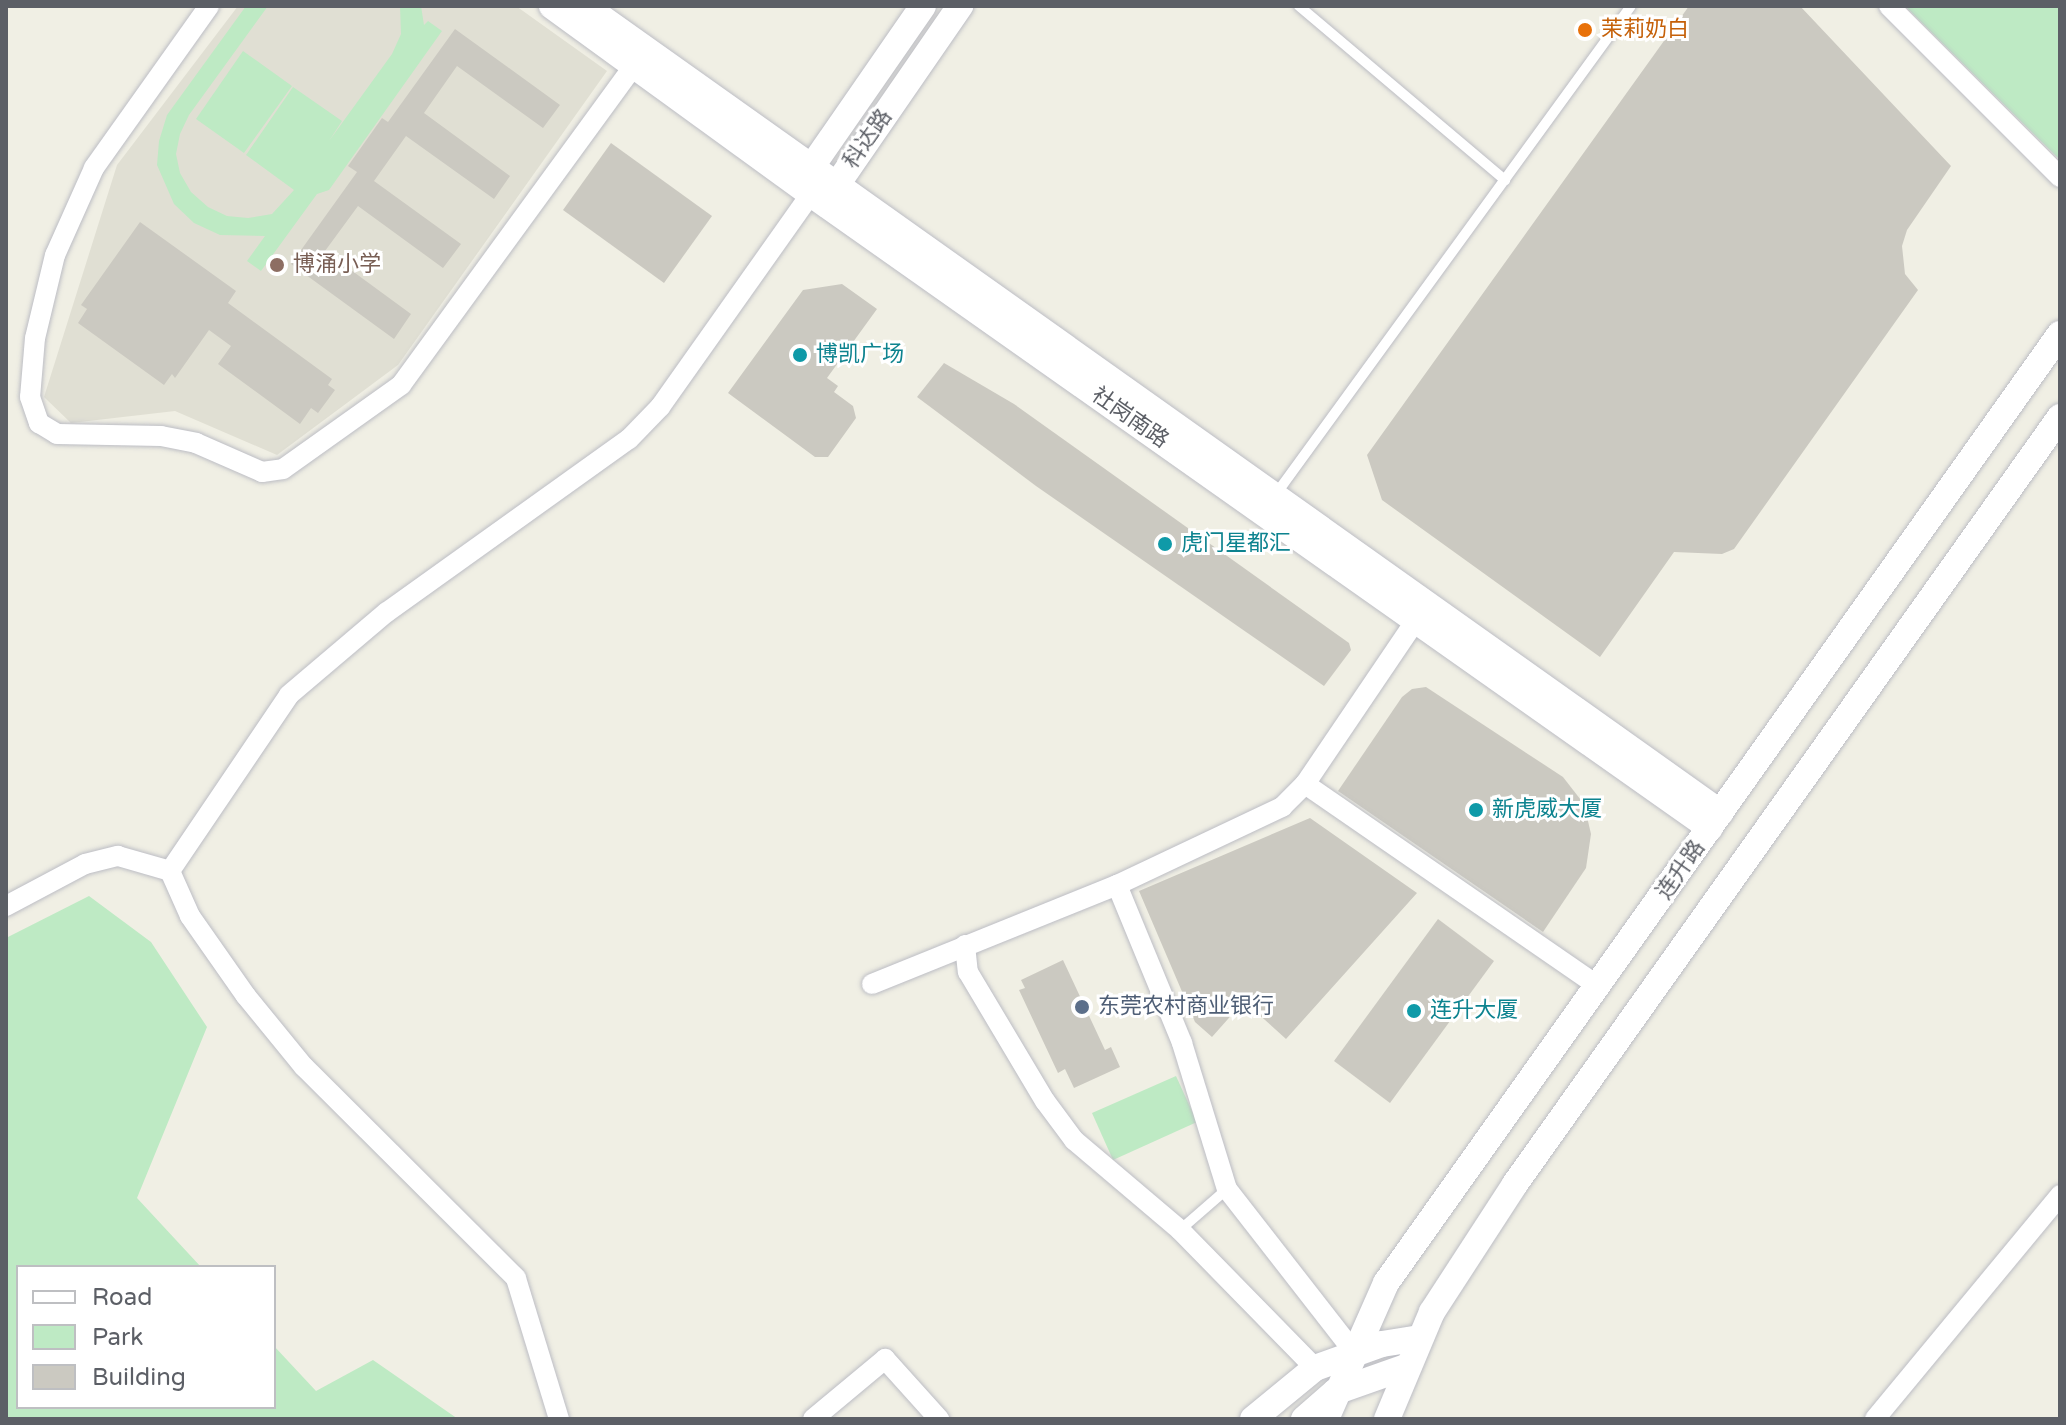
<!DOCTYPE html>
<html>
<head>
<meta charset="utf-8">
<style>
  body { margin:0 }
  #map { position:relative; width:2066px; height:1425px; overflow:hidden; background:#f0efe4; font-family:"Varela Round","Noto Sans SC",sans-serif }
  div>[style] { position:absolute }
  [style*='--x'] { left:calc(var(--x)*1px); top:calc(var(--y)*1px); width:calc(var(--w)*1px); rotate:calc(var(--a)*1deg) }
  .education>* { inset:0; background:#e0dfd3 }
  .green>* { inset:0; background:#beeac4 }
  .building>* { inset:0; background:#cbc9c1 }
  .roads { filter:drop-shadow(0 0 2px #bcbdc4) drop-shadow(0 0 2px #bcbdc4) }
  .lane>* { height:10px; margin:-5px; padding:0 5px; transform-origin:5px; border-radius:5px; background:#fff }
  .street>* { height:20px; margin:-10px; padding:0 10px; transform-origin:10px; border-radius:10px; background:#fff }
  .secondary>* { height:26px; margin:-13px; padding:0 13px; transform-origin:13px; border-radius:13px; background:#fff }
  .dots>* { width:22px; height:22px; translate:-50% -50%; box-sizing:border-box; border:4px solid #fff; border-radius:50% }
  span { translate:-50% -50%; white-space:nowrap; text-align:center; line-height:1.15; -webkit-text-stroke:6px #fff; paint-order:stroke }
  .food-label { font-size:22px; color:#c56008 }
  .left { translate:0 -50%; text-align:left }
  .street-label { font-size:22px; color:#5c5f66 }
  .education-label { font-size:22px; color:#785e54 }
  .culture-label { font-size:22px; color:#0d838f }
  .service-label { font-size:22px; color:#4e5e75 }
  .frame { position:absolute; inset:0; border:8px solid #5c5f66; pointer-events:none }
  .legend { position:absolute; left:16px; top:1265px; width:260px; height:144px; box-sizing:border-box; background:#fff; border:2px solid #bebfc2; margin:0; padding:10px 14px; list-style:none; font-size:24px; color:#5c5f66 }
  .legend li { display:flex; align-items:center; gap:16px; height:40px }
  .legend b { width:40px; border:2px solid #bebfc2 }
</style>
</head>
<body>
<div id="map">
  <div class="education">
    <i style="clip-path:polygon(238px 6px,516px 6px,607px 71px,398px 365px,277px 455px,175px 411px,71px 423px,44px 397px,117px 165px)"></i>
  </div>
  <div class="green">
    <i style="clip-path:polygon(246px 6px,268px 6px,189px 115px,180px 134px,176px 154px,180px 173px,191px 192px,208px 207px,227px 216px,248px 218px,272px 214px,294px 190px,246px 155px,293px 87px,342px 121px,329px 141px,392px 54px,401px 34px,400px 6px,421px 6px,424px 25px,428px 21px,442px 31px,329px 190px,317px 194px,261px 271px,247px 261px,265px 236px,220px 235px,194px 223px,174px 204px,157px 165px,159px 141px,167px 115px)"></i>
    <i style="clip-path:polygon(1905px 6px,2060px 6px,2060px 160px)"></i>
    <i style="clip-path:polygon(243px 51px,292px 86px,244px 153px,196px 119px)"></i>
    <i style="clip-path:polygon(89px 896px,151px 942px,207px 1027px,137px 1198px,201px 1267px,18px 1267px,18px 1407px,274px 1407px,274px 1346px,316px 1391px,373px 1360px,458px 1419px,6px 1419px,6px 938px)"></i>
    <i style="clip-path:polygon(1176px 1076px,1197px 1122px,1113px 1160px,1092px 1113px)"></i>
  </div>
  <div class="building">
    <i style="clip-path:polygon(1689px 6px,1800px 6px,1951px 166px,1907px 230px,1902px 246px,1905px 274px,1918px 290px,1734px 549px,1722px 554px,1674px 552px,1600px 657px,1382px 500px,1367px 455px)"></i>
    <i style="clip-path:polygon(455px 29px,560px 105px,543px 128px,457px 66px,424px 113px,510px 176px,494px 199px,406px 136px,374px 181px,461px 244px,443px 268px,358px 206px,325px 251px,411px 314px,394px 339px,291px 264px,357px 172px,348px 166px,382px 118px,388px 122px)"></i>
    <i style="clip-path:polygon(611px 143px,712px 216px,664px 283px,563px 210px)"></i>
    <i style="clip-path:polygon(140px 222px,236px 291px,228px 303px,332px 379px,328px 385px,335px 390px,318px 413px,311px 408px,300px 424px,218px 364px,231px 346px,209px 330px,175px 378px,172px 374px,164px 385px,78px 323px,87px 309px,81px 305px)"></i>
    <i style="clip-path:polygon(842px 284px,877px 309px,827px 378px,838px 386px,834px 392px,853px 406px,856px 418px,828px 457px,815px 457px,728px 393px,803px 290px)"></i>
    <i style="clip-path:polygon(944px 363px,1014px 404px,1349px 643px,1351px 650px,1324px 686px,1036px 486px,917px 397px)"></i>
    <i style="clip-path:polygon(1426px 687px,1563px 777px,1584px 804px,1591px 834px,1586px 868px,1543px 932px,1338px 791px,1402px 697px,1412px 689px)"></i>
    <i style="clip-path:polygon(1310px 818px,1417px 893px,1286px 1039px,1244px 1001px,1212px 1037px,1195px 1022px,1139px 891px)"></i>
    <i style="clip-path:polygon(1438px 919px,1494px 961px,1390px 1103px,1334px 1061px)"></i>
    <i style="clip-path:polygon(1063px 960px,1105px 1050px,1111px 1047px,1120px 1067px,1074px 1088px,1065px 1069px,1058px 1073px,1019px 990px,1025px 988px,1021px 980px)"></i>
  </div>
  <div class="roads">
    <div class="lane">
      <i style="--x:1299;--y:6;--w:270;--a:40.2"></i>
      <i style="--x:1276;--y:494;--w:603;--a:-53.97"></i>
      <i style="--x:1180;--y:1230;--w:62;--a:-41.1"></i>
    </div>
    <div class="street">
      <i style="--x:209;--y:6;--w:199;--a:125.4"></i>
      <i style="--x:94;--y:168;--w:95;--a:114.1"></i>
      <i style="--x:55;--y:255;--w:85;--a:103.5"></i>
      <i style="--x:35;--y:338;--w:59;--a:94.8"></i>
      <i style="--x:30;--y:397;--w:28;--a:71"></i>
      <i style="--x:39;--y:423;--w:21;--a:31"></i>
      <i style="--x:57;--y:434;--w:104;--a:1.1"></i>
      <i style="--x:161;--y:436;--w:36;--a:11"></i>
      <i style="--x:196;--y:443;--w:72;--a:23.7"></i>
      <i style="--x:262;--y:472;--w:21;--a:-8"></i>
      <i style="--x:283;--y:469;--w:145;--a:-35.4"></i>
      <i style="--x:401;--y:385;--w:397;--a:-53.9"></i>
      <i style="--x:1889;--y:6;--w:242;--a:45"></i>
      <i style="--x:1305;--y:784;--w:356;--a:34.6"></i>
      <i style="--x:1117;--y:885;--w:171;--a:67.6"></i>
      <i style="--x:1182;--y:1043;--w:153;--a:72.9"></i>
      <i style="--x:1227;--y:1189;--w:207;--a:52.1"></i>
      <i style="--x:6;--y:906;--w:89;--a:-28"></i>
      <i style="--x:85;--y:864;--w:34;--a:-14"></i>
      <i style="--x:118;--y:856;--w:54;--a:16.1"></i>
      <i style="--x:965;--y:945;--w:27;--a:84"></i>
      <i style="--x:968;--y:972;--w:150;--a:59.2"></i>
      <i style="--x:1045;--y:1101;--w:49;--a:53.4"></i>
      <i style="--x:1074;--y:1140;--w:139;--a:40.3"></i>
      <i style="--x:1180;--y:1230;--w:193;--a:45.6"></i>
      <i style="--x:872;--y:984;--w:264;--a:-22"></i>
      <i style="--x:1117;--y:885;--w:183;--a:-25.3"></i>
      <i style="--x:1282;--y:807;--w:33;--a:-45"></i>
      <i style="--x:1305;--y:784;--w:198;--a:-55.9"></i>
      <i style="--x:559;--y:1419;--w:147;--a:-107"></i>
      <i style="--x:516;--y:1278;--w:299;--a:-135.1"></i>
      <i style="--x:304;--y:1067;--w:92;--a:-129.2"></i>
      <i style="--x:246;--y:996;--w:98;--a:-125"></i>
      <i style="--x:190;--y:916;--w:49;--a:-114"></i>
      <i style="--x:170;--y:871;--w:212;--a:-55.9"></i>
      <i style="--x:289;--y:695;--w:128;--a:-40.3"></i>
      <i style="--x:387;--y:612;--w:297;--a:-35.6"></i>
      <i style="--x:629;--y:439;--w:45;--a:-45.9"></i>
      <i style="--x:660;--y:407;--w:261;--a:-54.7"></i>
      <i style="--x:813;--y:1419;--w:94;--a:-39.8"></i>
      <i style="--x:885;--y:1359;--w:81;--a:48"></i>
      <i style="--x:1875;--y:1419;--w:291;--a:-50.4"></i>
    </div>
    <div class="secondary">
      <i style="--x:552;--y:6;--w:320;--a:36"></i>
      <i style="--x:811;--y:194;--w:1100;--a:35.19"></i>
      <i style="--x:585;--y:6;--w:1393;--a:35.39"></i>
      <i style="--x:923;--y:6;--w:197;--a:124.7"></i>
      <i style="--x:811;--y:168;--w:26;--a:90"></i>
      <i style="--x:811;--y:194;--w:26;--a:-18"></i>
      <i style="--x:836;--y:186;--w:219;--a:-55.4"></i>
      <i style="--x:1253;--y:1419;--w:80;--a:-39.4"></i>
      <i style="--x:1315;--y:1368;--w:71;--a:-19.7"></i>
      <i style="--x:1382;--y:1344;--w:38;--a:-9"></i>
      <i style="--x:1304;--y:1419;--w:41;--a:-41.1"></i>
      <i style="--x:1335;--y:1392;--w:78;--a:-19.4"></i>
      <i style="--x:1326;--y:1419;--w:149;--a:-66.2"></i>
      <i style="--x:1386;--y:1283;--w:1164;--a:-54.62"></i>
      <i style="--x:1387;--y:1419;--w:116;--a:-67.2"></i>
      <i style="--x:1432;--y:1312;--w:153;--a:-57"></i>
      <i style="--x:1515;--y:1184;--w:941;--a:-54.6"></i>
    </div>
  </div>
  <div class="dots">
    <i style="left:1585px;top:30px;background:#e8710a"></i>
    <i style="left:277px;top:265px;background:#8d6e63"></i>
    <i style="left:800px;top:355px;background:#0f9aa8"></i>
    <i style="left:1165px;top:544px;background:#0f9aa8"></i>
    <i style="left:1476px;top:810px;background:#0f9aa8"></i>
    <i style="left:1082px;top:1007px;background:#5c6f8a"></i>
    <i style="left:1414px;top:1011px;background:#0f9aa8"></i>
  </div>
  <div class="food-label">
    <span class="left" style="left:1601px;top:30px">茉莉奶白</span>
  </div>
  <div class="street-label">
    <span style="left:868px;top:139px;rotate:-55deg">科达路</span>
    <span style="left:1130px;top:418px;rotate:35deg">社岗南路</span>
    <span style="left:1681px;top:870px;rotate:-55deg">连升路</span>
  </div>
  <div class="education-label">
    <span class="left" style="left:293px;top:265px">博涌小学</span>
  </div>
  <div class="culture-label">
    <span class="left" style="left:816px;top:355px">博凯广场</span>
    <span class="left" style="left:1181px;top:544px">虎门星都汇</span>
    <span class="left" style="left:1492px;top:810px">新虎威大厦</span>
    <span class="left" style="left:1430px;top:1011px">连升大厦</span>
  </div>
  <div class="service-label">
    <span class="left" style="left:1098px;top:1007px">东莞农村商业银行</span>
  </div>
  <div class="frame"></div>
  <ul class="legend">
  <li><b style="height:10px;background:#fff"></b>Road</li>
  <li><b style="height:22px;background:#beeac4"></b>Park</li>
  <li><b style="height:22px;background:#cbc9c1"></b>Building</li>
  </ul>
</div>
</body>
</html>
